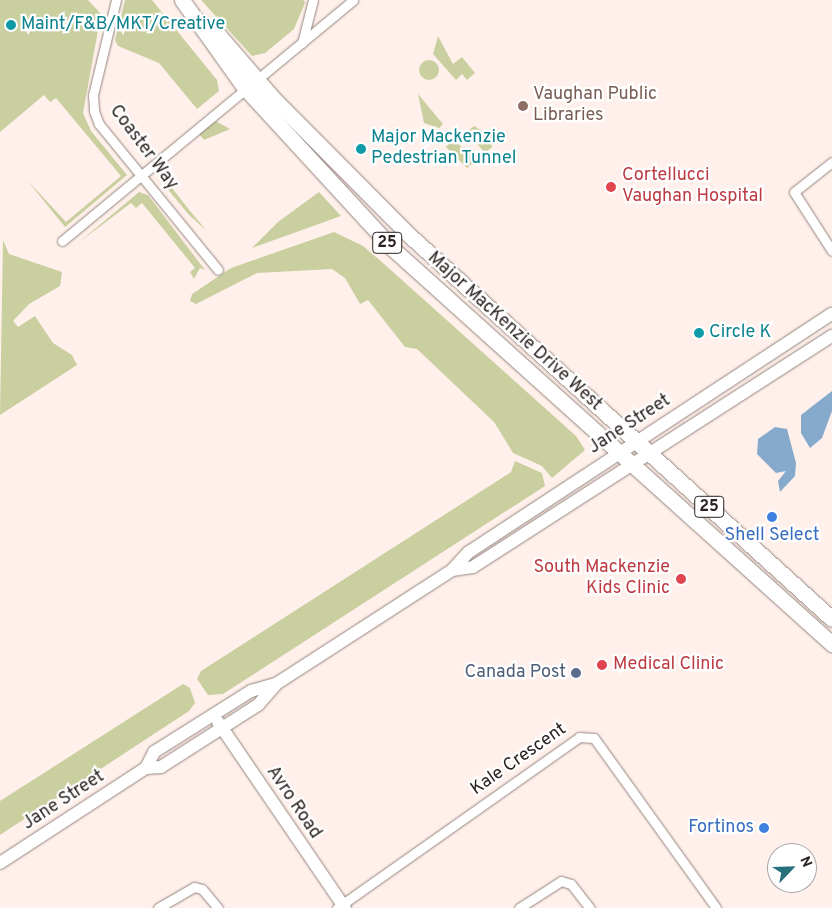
<!DOCTYPE html>
<html>
<head>
<meta charset="utf-8">
<style>
  body { margin:0 }
  #map { position:relative; width:832px; height:908px; overflow:hidden; background:#fff0eb; font-family:Overpass,sans-serif }
  div>[style] { position:absolute }
  [style*='--x'] { left:calc(var(--x)*1px); top:calc(var(--y)*1px); width:calc(var(--w)*1px); rotate:calc(var(--a)*1deg) }
  .green>* { inset:0; background:#cacfa0 }
  .round { border-radius:50% }
  .water>* { inset:0; background:#86aacc }
  .roads { filter:drop-shadow(0 0 1px #94847e) drop-shadow(0 0 1px #94847e) }
  .street>* { height:9px; margin:-4.5px; padding:0 4.5px; transform-origin:4.5px; border-radius:4.5px; background:#fff }
  .secondary>* { height:12px; margin:-6px; padding:0 6px; transform-origin:6px; border-radius:6px; background:#fff }
  .primary>* { height:15px; margin:-7.5px; padding:0 7.5px; transform-origin:7.5px; border-radius:7.5px; background:#fff }
  .dots>* { width:14px; height:14px; translate:-50% -50%; box-sizing:border-box; border:2px solid #fff; border-radius:50% }
  span { translate:-50% -50%; white-space:nowrap; text-align:center; line-height:1.15; -webkit-text-stroke:4.5px #fff; paint-order:stroke }
  .shield-label span { padding:1px 4px; background:#fff; border:1px solid; border-radius:4px; -webkit-text-stroke-width:0 }
  .shield-label { font-size:16px; color:#2a2321; font-weight:700 }
  .culture-label { font-size:18px; color:#0d838f }
  .left { translate:0 -50%; text-align:left }
  .education-label { font-size:18px; color:#785e54 }
  .street-label { font-size:18px; color:#2a2321 }
  .health-label { font-size:18px; color:#be3a42 }
  .right { translate:-100% -50%; text-align:right }
  .shop-label { font-size:18px; color:#366cbe }
  .service-label { font-size:18px; color:#4e5e75 }
  .north { position:absolute; left:767px; top:843px; width:50px; height:50px; box-sizing:border-box; background:#fff; border:1px solid #aaa7a6; border-radius:50%; rotate:66deg; font-size:14px; font-weight:700; line-height:20px; text-align:center; color:#2a2321 }
  .north::after { content:''; display:block; margin:auto; width:18px; height:22px; background:#27707b; clip-path:polygon(50% 0,100% 100%,50% 72%,0 100%) }
</style>
</head>
<body>
<div id="map">
  <div class="green">
    <i style="clip-path:polygon(0 0,88px 0,101px 14px,83px 113px,91px 131px,127px 175px,65px 227px,27px 180px,66px 222px,121px 176px,56px 98px,50px 102px,44px 95px,0 132px)"></i>
    <i style="clip-path:polygon(125px 0,152px 0,217px 80px,219px 91px,197px 109px,159px 63px,118px 46px,115px 40px)"></i>
    <i style="clip-path:polygon(201px 0,304px 0,305px 3px,294px 29px,265px 53px,252px 56px)"></i>
    <i style="clip-path:polygon(438px 36px,453px 64px,462px 57px,475px 73px,467px 80px,462px 74px,456px 80px,433px 54px)"></i>
    <i class="round" style="left:419px;top:60px;width:20px;height:20px"></i>
    <i style="clip-path:polygon(418px 94px,443px 124px,439px 128px,424px 123px)"></i>
    <i style="clip-path:polygon(214px 120px,230px 129px,204px 140px,199px 134px)"></i>
    <i style="clip-path:polygon(474px 126px,492px 137px,492px 147px,485px 153px,467px 132px)"></i>
    <i style="clip-path:polygon(454px 138px,468px 155px,474px 150px,480px 157px,467px 168px,446px 147px)"></i>
    <i style="clip-path:polygon(165px 179px,190px 211px,207px 231px,189px 215px,161px 181px)"></i>
    <i style="clip-path:polygon(139px 192px,148px 195px,205px 270px,200px 268px,194px 279px,190px 272px,195px 268px,142px 203px,136px 208px,131px 203px,78px 243px)"></i>
    <i style="clip-path:polygon(319px 192px,341px 216px,252px 248px,278px 222px)"></i>
    <i style="clip-path:polygon(334px 232px,363px 246px,383px 263px,576px 436px,585px 450px,552px 478px,542px 466px,513px 453px,494px 422px,417px 349px,405px 347px,368px 300px,360px 304px,345px 278px,332px 269px,257px 273px,196px 304px,190px 301px,192px 294px,231px 268px)"></i>
    <i style="clip-path:polygon(3px 240px,9px 254px,62px 272px,60px 286px,29px 304px,13px 321px,18px 327px,35px 316px,53px 343px,72px 355px,77px 365px,0 415px)"></i>
    <i style="clip-path:polygon(515px 461px,542px 473px,545px 486px,223px 694px,208px 695px,197px 679px,201px 671px,511px 472px)"></i>
    <i style="clip-path:polygon(183px 684px,190px 688px,195px 703px,189px 711px,0 835px,0 801px)"></i>
  </div>
  <div class="water">
    <i style="clip-path:polygon(832px 391px,832px 411px,822px 438px,810px 448px,801px 433px,801px 415px)"></i>
    <i style="clip-path:polygon(775px 427px,787px 429px,796px 463px,795px 476px,780px 492px,778px 481px,786px 471px,776px 473px,757px 454px,758px 439px)"></i>
  </div>
  <div class="roads">
    <div class="street">
      <i style="--x:116;--y:0;--w:98;--a:103.6"></i>
      <i style="--x:93;--y:95;--w:16;--a:86"></i>
      <i style="--x:94;--y:111;--w:14;--a:69"></i>
      <i style="--x:99;--y:124;--w:188;--a:50.8"></i>
      <i style="--x:302;--y:43;--w:44;--a:-75.7"></i>
      <i style="--x:832;--y:162;--w:48;--a:141.7"></i>
      <i style="--x:794;--y:192;--w:70;--a:57.2"></i>
      <i style="--x:62;--y:241;--w:378;--a:-39.6"></i>
      <i style="--x:158;--y:908;--w:42;--a:-30.3"></i>
      <i style="--x:194;--y:887;--w:8;--a:14"></i>
      <i style="--x:202;--y:889;--w:25;--a:50"></i>
      <i style="--x:337;--y:908;--w:296;--a:-35.2"></i>
      <i style="--x:579;--y:737;--w:15;--a:4"></i>
      <i style="--x:594;--y:738;--w:209;--a:54.3"></i>
      <i style="--x:519;--y:908;--w:50;--a:-32.7"></i>
      <i style="--x:561;--y:881;--w:10;--a:17"></i>
      <i style="--x:571;--y:884;--w:31;--a:52"></i>
    </div>
    <div class="secondary">
      <i style="--x:452;--y:570;--w:21;--a:-8"></i>
      <i style="--x:473;--y:567;--w:427;--a:-32.8"></i>
      <i style="--x:218;--y:722;--w:225;--a:55.7"></i>
      <i style="--x:146;--y:768;--w:15;--a:-4"></i>
      <i style="--x:161;--y:767;--w:115;--a:-32.6"></i>
      <i style="--x:258;--y:705;--w:28;--a:-49"></i>
      <i style="--x:276;--y:684;--w:210;--a:-32.9"></i>
      <i style="--x:452;--y:570;--w:25;--a:-47"></i>
      <i style="--x:469;--y:552;--w:434;--a:-33.3"></i>
      <i style="--x:0;--y:863;--w:174;--a:-33.1"></i>
      <i style="--x:146;--y:768;--w:18;--a:-63"></i>
      <i style="--x:154;--y:752;--w:115;--a:-32.2"></i>
      <i style="--x:251;--y:691;--w:26;--a:-16"></i>
    </div>
    <div class="primary">
      <i style="--x:182;--y:0;--w:107;--a:54.5"></i>
      <i style="--x:244;--y:87;--w:220;--a:47.4"></i>
      <i style="--x:393;--y:249;--w:591;--a:41.98"></i>
      <i style="--x:200;--y:22;--w:19;--a:32"></i>
      <i style="--x:216;--y:32;--w:87;--a:49.2"></i>
      <i style="--x:273;--y:98;--w:193;--a:45.2"></i>
      <i style="--x:409;--y:235;--w:571;--a:42.23"></i>
    </div>
  </div>
  <div class="dots">
    <i style="left:11px;top:25px;background:#0f9aa8"></i>
    <i style="left:523px;top:106px;background:#8d6e63"></i>
    <i style="left:361px;top:149px;background:#0f9aa8"></i>
    <i style="left:611px;top:187px;background:#e0444e"></i>
    <i style="left:699px;top:333px;background:#0f9aa8"></i>
    <i style="left:772px;top:517px;background:#3f7fe0"></i>
    <i style="left:681px;top:579px;background:#e0444e"></i>
    <i style="left:602px;top:665px;background:#e0444e"></i>
    <i style="left:576px;top:673px;background:#5c6f8a"></i>
    <i style="left:764px;top:828px;background:#3f7fe0"></i>
  </div>
  <div class="shield-label">
    <span style="left:387px;top:243px">25</span>
    <span style="left:709px;top:507px">25</span>
  </div>
  <div class="culture-label">
    <span class="left" style="left:21px;top:25px">Maint/F&amp;B/MKT/Creative</span>
    <span class="left" style="left:371px;top:149px">Major Mackenzie<br>Pedestrian Tunnel</span>
    <span class="left" style="left:709px;top:333px">Circle K</span>
  </div>
  <div class="education-label">
    <span class="left" style="left:533px;top:106px">Vaughan Public<br>Libraries</span>
  </div>
  <div class="street-label">
    <span style="left:143px;top:148px;rotate:53deg">Coaster Way</span>
    <span style="left:514px;top:332px;rotate:42deg">Major MacKenzie Drive West</span>
    <span style="left:630px;top:425px;rotate:-33deg">Jane Street</span>
    <span style="left:519px;top:760px;rotate:-35deg">Kale Crescent</span>
    <span style="left:64px;top:801px;rotate:-33deg">Jane Street</span>
    <span style="left:293px;top:803px;rotate:56deg">Avro Road</span>
  </div>
  <div class="health-label">
    <span class="left" style="left:622px;top:187px">Cortellucci<br>Vaughan Hospital</span>
    <span class="right" style="left:670px;top:579px">South Mackenzie<br>Kids Clinic</span>
    <span class="left" style="left:613px;top:665px">Medical Clinic</span>
  </div>
  <div class="shop-label">
    <span style="left:772px;top:536px">Shell Select</span>
    <span class="right" style="left:754px;top:828px">Fortinos</span>
  </div>
  <div class="service-label">
    <span class="right" style="left:566px;top:673px">Canada Post</span>
  </div>
  <div class="north">N</div>
</div>
</body>
</html>
